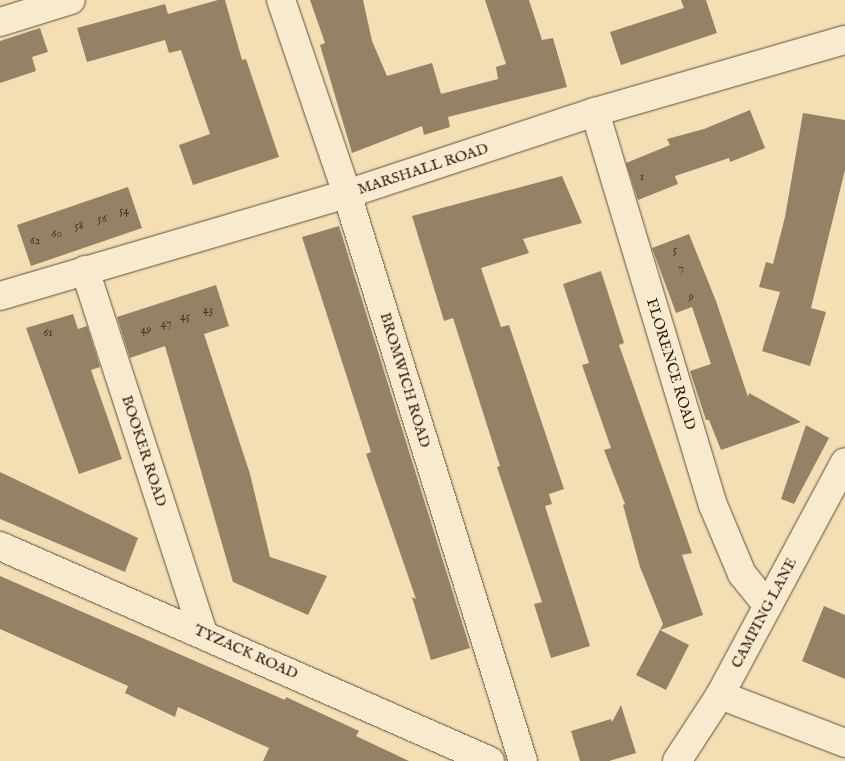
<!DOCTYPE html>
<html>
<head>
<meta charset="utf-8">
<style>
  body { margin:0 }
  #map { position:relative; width:845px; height:761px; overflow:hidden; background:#f4deb3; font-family:"IM FELL English",serif }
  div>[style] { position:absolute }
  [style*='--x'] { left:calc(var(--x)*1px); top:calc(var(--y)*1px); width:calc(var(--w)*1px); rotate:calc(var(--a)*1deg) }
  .building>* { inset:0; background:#948267 }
  .roads { filter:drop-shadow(0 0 1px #5d4f3c) drop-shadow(0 0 1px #5d4f3c) }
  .street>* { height:28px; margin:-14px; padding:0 14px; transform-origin:14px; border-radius:14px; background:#f8eace }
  span { translate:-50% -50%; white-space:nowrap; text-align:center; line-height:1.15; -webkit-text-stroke:5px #f8eace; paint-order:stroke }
  .number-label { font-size:12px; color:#453829 }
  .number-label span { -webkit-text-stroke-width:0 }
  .street-label { font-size:15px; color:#2b1f14 }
</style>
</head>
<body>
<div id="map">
  <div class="building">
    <i style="clip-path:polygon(218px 0,225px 0,242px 60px,246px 59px,279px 157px,193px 185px,179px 145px,210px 134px,181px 50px,169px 53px,165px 40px,87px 62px,77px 28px,165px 4px,168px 14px)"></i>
    <i style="clip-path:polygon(310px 0,363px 0,372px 41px,387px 76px,432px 63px,441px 94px,498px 79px,496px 67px,506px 64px,485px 0,529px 0,542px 40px,553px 38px,567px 87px,448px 117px,450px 127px,424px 135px,422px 126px,352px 153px,320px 45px,325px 43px)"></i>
    <i style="clip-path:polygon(681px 0,706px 0,717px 33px,621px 65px,610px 32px,684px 8px)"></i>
    <i style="clip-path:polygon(40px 28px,48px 52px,32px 57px,36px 71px,0 83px,0 41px)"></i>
    <i style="clip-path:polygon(750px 110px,765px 148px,730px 162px,729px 158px,675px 176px,678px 184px,638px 200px,626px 163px,670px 145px,667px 139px,704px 129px)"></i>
    <i style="clip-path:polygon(803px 113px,845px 120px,845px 170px,811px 308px,826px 312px,810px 366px,762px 351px,780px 292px,759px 287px,766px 262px,773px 264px,785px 217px)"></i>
    <i style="clip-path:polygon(562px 176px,582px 223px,523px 239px,529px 253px,481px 268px,501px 327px,509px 325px,564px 489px,549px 494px,552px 504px,545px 506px,590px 646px,551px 658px,534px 604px,542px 602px,497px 467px,500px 466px,453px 318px,444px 321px,412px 216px)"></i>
    <i style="clip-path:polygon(128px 187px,142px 228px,31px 266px,17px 225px)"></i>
    <i style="clip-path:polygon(339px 226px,470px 648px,431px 660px,412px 597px,416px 599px,366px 454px,371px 452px,302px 237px)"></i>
    <i style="clip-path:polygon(689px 234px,716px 301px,748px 397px,749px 393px,801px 422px,721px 450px,709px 420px,706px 420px,690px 371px,711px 364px,692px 307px,676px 313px,652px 248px)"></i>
    <i style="clip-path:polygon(601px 271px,624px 343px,619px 345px,692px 553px,682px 555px,703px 615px,660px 630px,689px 645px,666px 690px,636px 675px,663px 624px,640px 567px,623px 505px,625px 504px,604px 450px,611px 448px,582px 365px,589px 363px,563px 284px)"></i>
    <i style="clip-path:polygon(216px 285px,229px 326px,204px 334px,250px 474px,270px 557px,327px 576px,308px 615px,233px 582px,165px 346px,130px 358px,117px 317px)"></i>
    <i style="clip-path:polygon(73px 314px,78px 329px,87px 326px,100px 367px,91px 370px,122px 459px,79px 474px,26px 328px)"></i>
    <i style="clip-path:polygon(806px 425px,829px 438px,794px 504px,781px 499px)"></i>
    <i style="clip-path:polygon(0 472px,138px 538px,125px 572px,0 519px)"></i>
    <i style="clip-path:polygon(0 576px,285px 700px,286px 697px,359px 731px,356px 736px,409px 761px,263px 761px,269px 748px,178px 707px,175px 717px,125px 693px,128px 686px,0 629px)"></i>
    <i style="clip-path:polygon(824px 606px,845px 615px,845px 679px,802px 661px)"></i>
    <i style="clip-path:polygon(621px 705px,636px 753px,609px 761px,580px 761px,571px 731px,611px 719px,612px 722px)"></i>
  </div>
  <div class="roads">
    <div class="street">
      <i style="--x:281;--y:0;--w:205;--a:71.2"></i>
      <i style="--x:347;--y:194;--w:594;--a:72.76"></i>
      <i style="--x:0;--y:22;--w:74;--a:-17.2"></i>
      <i style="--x:595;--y:112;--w:410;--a:73.3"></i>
      <i style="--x:713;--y:505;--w:75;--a:67.2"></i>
      <i style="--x:742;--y:574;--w:41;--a:50.9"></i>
      <i style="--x:85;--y:270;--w:382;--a:72"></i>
      <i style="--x:0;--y:296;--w:362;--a:-16.4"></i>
      <i style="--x:347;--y:194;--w:261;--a:-18.3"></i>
      <i style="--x:595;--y:112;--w:260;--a:-16.1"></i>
      <i style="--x:0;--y:546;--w:535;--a:23.69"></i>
      <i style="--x:720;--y:695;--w:134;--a:21"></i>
      <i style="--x:677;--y:761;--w:79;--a:-56.9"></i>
      <i style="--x:720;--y:695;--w:264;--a:-61.8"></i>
    </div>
  </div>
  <div class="number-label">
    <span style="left:642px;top:177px">1</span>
    <span style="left:124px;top:211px">54</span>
    <span style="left:102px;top:219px">56</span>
    <span style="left:79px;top:226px">58</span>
    <span style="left:57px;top:234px">60</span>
    <span style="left:35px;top:241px">62</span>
    <span style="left:675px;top:250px">5</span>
    <span style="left:681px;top:269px">7</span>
    <span style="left:691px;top:297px">9</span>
    <span style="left:208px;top:310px">43</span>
    <span style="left:185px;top:317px">45</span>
    <span style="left:166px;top:324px">47</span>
    <span style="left:146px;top:330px">49</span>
    <span style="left:48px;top:333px">61</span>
  </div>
  <div class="street-label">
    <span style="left:423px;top:169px;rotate:-18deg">MARSHALL ROAD</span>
    <span style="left:671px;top:364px;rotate:73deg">FLORENCE ROAD</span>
    <span style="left:405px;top:380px;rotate:73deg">BROMWICH ROAD</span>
    <span style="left:144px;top:451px;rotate:72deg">BOOKER ROAD</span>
    <span style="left:764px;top:613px;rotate:-62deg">CAMPING LANE</span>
    <span style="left:246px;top:652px;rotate:24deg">TYZACK ROAD</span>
  </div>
</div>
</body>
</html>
